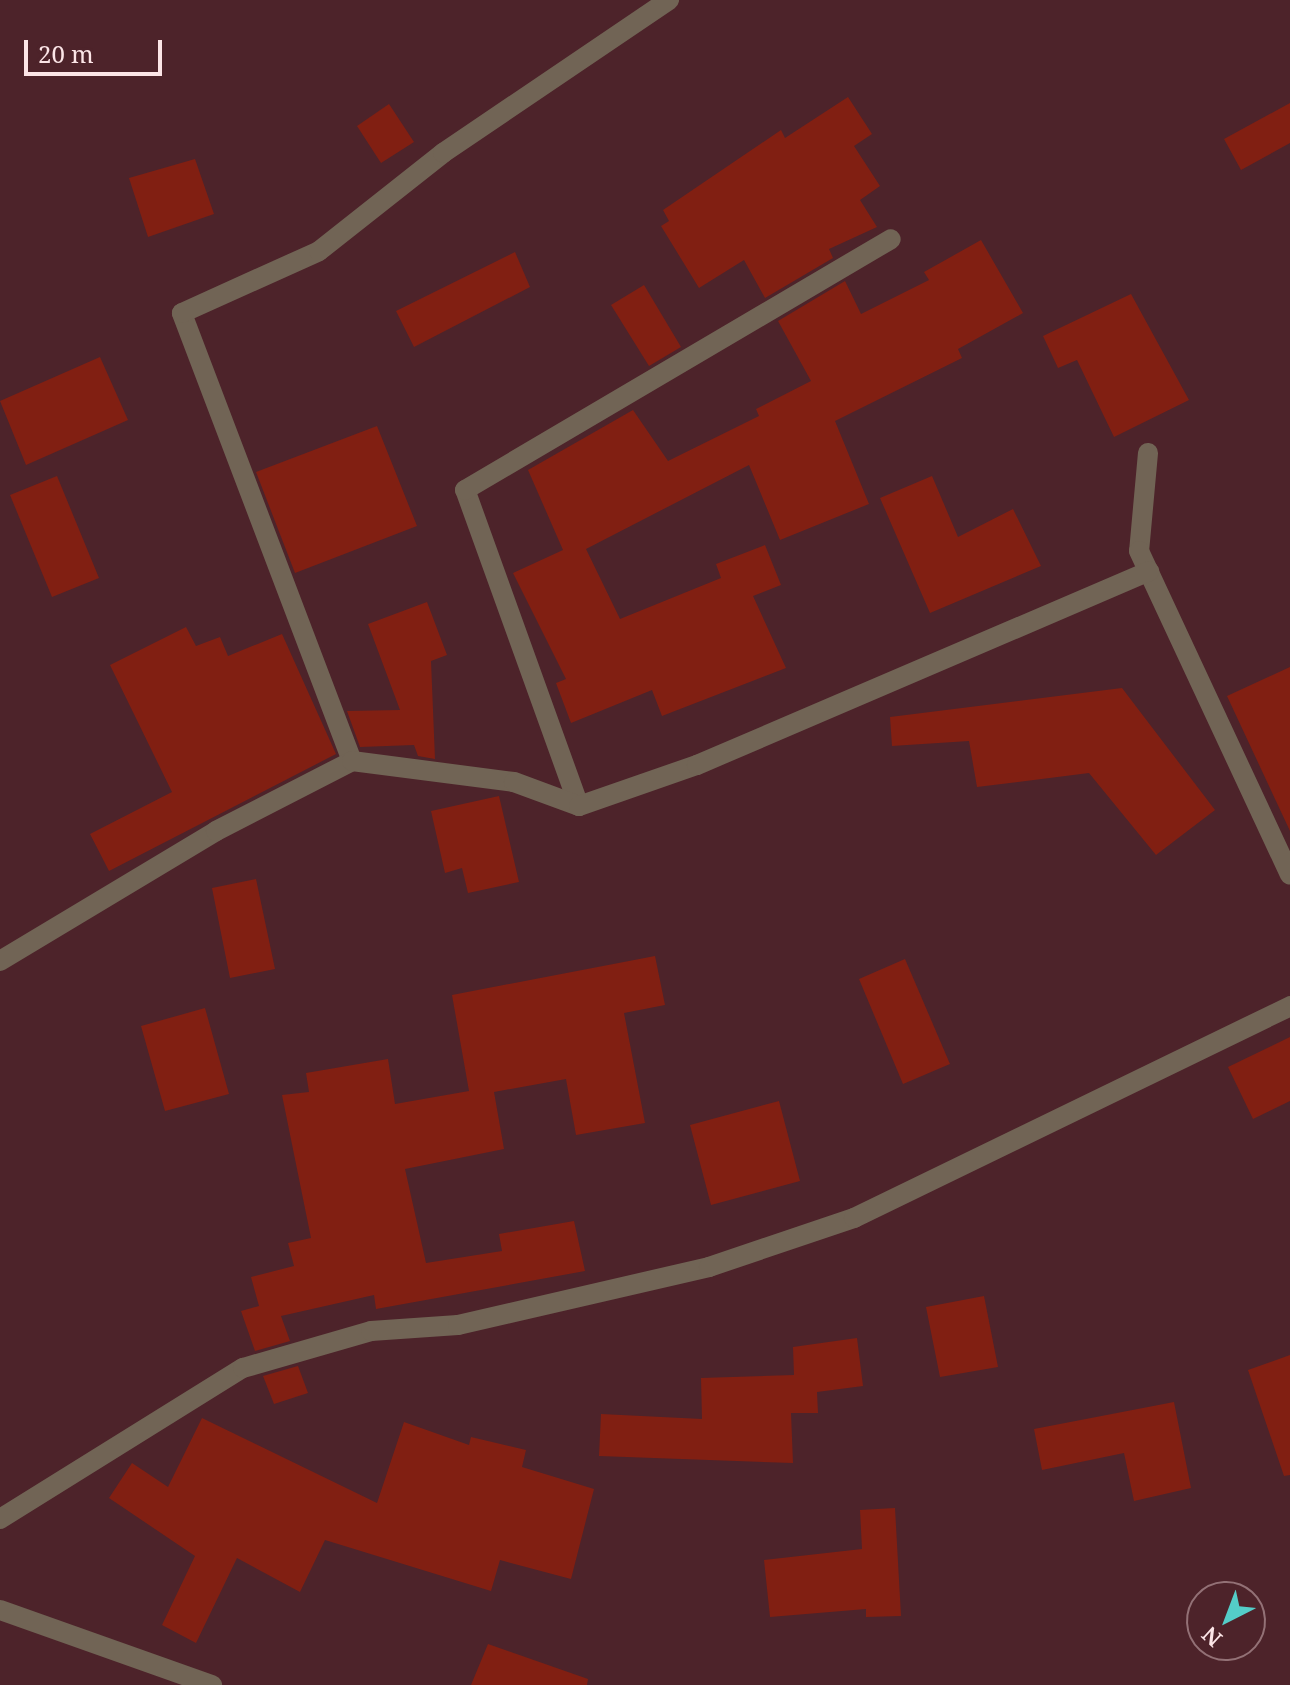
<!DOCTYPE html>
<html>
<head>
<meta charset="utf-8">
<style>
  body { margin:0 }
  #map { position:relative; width:1290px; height:1685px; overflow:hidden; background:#4d232a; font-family:"Noto Serif",serif }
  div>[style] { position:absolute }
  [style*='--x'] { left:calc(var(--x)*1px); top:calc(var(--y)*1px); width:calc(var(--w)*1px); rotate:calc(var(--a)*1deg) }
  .building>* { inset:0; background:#811f12 }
  .minor>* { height:20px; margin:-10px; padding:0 10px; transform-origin:10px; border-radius:10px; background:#716455 }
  span { translate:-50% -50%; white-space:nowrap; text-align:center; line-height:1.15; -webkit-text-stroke:7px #4d232a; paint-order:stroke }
  .north { position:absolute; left:1186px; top:1581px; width:80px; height:80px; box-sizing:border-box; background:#4d232a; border:2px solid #937176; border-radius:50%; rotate:222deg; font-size:22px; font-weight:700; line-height:32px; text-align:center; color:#fce5e7 }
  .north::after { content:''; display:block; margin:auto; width:28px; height:36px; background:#54cdc8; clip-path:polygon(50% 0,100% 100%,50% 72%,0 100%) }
  .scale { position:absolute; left:24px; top:40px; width:138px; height:36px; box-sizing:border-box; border:4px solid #fce5e7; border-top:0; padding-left:10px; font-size:24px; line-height:28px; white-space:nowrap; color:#fce5e7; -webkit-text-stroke:6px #4d232a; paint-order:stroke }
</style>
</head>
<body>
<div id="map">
  <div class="building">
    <i style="clip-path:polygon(848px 97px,872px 134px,854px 146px,880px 186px,860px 200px,877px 227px,829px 249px,833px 258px,765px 298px,744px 260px,699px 288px,661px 226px,669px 221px,663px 210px,781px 130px,785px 138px)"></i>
    <i style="clip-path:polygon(1290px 103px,1290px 143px,1241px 170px,1224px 139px)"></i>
    <i style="clip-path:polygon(389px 104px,414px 142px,381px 163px,357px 126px)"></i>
    <i style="clip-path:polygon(195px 159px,214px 214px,148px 237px,129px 178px)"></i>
    <i style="clip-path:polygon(981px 240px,1023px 313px,958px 349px,962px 358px,835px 421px,869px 504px,780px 540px,749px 465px,586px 549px,620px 619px,721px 578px,716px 564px,765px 545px,781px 585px,753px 596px,786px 668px,662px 716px,652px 690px,571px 723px,556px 683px,566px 679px,513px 573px,563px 550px,528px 470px,633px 410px,668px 461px,759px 416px,756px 409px,811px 381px,778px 321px,845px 281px,861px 314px,929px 280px,924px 272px)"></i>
    <i style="clip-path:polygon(515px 252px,530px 287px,414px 347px,396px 311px)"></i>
    <i style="clip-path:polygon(644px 285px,681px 347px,649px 366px,611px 305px)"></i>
    <i style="clip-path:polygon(1131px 294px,1189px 400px,1114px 437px,1077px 360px,1058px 368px,1043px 336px)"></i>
    <i style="clip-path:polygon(100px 357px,128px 420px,26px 465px,0 401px)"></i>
    <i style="clip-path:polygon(377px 426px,417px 526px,295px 573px,256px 472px)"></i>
    <i style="clip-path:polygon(57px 476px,99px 578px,52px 597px,10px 495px)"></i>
    <i style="clip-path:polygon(932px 476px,958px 537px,1013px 509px,1041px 566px,930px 613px,880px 498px)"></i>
    <i style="clip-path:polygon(427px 602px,447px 655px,431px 661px,435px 759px,418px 756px,414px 745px,360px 747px,347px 711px,400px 710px,368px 624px)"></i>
    <i style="clip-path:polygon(186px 627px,196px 646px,220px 637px,228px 656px,282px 634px,336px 754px,109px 871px,90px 834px,172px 792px,110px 665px)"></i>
    <i style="clip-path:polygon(1290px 667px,1290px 831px,1227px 696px)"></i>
    <i style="clip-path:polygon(1122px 688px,1215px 810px,1156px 855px,1089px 773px,977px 787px,969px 741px,892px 746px,890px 717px)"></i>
    <i style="clip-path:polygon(499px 796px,519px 882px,468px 893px,462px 868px,445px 873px,431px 811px)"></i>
    <i style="clip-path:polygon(256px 879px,275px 969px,230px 978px,212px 888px)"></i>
    <i style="clip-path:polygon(655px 956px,665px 1005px,624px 1013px,645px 1123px,576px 1135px,566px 1079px,494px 1092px,504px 1149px,405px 1169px,426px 1263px,502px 1251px,499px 1234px,574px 1221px,585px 1271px,376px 1309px,374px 1295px,281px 1316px,290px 1341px,255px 1351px,241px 1311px,259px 1306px,251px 1277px,294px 1266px,288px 1243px,311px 1238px,282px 1095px,309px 1092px,306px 1073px,388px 1059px,395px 1104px,469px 1091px,452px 995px)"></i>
    <i style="clip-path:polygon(905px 959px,950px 1064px,903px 1084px,859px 979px)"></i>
    <i style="clip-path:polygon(205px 1008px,229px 1094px,165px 1111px,141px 1026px)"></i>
    <i style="clip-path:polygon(1290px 1037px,1290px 1101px,1253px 1119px,1228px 1067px)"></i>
    <i style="clip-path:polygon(779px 1101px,800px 1181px,711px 1205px,690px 1125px)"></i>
    <i style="clip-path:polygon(984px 1296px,998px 1367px,940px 1377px,926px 1307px)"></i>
    <i style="clip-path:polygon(857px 1338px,863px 1386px,817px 1392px,818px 1413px,791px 1413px,793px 1463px,599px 1456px,601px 1414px,702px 1419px,701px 1378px,794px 1375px,793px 1347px)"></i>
    <i style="clip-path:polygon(1290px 1355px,1290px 1475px,1284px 1476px,1248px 1370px)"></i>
    <i style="clip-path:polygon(298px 1366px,308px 1393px,274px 1404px,263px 1376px)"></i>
    <i style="clip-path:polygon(1174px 1402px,1191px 1488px,1134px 1501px,1124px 1453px,1042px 1470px,1034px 1429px)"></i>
    <i style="clip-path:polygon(202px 1418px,377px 1503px,404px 1422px,469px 1445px,471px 1437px,526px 1450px,522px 1467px,594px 1489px,571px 1579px,500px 1560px,491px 1591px,325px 1540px,300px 1592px,237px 1558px,196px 1643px,162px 1625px,195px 1556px,109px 1498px,132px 1463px,168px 1487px)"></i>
    <i style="clip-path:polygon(895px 1508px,901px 1616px,866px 1617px,866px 1609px,770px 1617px,764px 1560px,862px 1549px,860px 1510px)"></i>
    <i style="clip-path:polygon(488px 1644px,588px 1679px,587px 1685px,471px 1685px)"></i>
  </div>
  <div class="minor">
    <i style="--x:1148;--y:453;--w:98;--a:95.2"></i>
    <i style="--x:1139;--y:551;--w:357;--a:65"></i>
    <i style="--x:352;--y:761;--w:479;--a:-110.8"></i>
    <i style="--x:182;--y:313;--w:150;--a:-24.3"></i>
    <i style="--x:319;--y:251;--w:158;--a:-38.3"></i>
    <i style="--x:443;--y:153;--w:273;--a:-34.1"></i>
    <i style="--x:579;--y:806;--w:336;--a:-109.8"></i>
    <i style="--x:465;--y:490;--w:494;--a:-30.5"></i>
    <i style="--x:0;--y:961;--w:252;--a:-31"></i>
    <i style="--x:216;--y:831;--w:153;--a:-27.2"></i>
    <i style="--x:352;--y:761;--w:163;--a:7.4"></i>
    <i style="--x:514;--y:782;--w:69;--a:20.3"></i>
    <i style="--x:579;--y:806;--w:125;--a:-19.2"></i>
    <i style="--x:697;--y:765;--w:492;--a:-23.2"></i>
    <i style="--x:0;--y:1519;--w:286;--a:-31.9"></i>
    <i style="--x:243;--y:1368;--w:133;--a:-16.1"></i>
    <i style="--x:371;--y:1331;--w:87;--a:-3.9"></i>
    <i style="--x:458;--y:1325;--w:258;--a:-13"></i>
    <i style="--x:709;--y:1267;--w:153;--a:-18.7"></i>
    <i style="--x:854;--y:1218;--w:485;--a:-25.9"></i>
    <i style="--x:0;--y:1610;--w:225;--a:19.5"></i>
  </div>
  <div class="north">N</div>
  <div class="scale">20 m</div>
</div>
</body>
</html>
